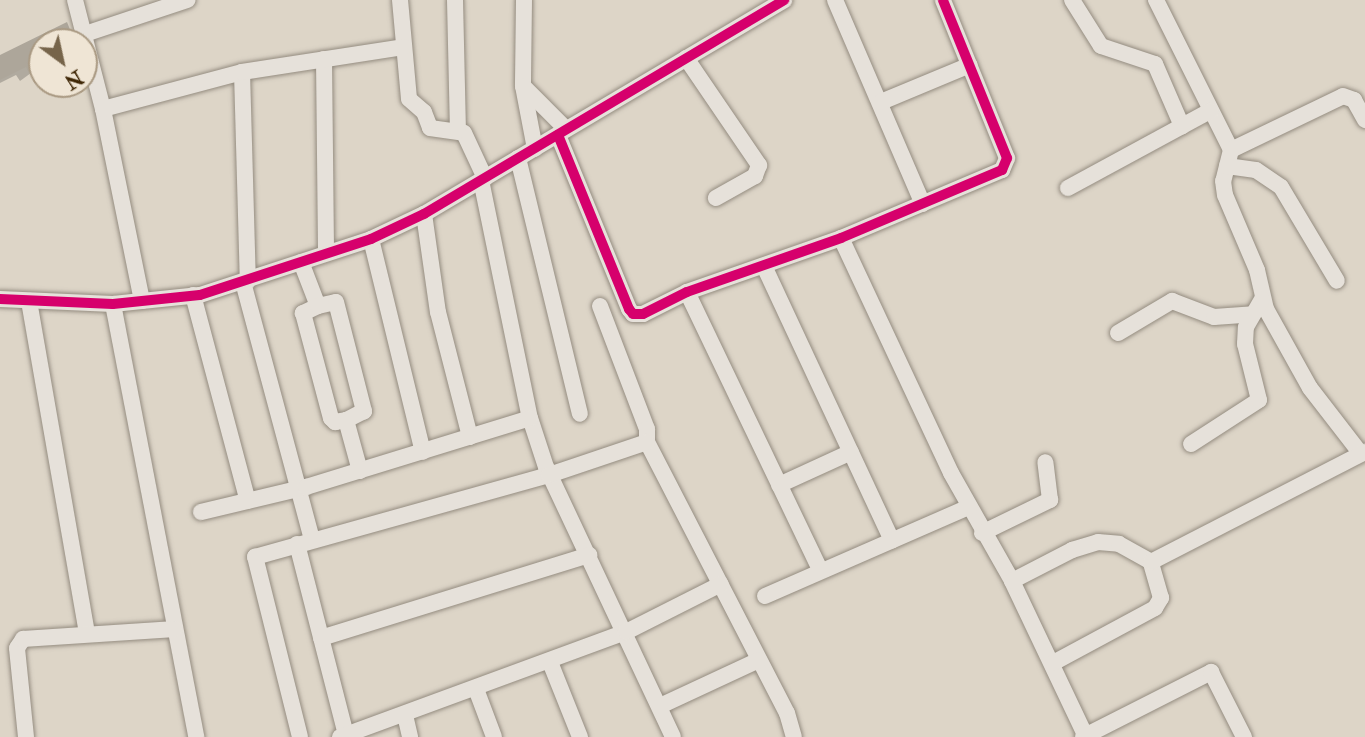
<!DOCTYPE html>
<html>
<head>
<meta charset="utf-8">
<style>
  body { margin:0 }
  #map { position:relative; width:1365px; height:737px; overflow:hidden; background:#ddd5c7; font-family:"IM FELL Double Pica",serif }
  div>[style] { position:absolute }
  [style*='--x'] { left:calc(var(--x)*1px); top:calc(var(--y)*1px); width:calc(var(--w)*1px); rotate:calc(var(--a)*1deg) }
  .shadow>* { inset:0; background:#0003 }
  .building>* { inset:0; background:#ada69a }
  .roads { filter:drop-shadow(0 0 2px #948c80) drop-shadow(0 0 2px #948c80) }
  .minor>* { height:16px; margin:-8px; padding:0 8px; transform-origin:8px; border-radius:8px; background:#e6e1da }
  .cycleway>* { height:10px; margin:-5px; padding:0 5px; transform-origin:5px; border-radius:5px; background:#d6006c }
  span { translate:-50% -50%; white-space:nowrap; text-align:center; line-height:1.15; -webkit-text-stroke:5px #efe5d5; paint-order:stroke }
  .north { position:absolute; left:28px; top:28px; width:70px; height:70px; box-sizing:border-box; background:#efe5d5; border:2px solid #a99982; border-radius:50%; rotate:147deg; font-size:19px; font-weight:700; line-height:28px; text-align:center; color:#3f2706 }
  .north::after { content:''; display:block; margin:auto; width:24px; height:32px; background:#76644a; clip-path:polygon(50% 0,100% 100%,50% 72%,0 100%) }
</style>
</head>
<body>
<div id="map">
  <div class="shadow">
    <i style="clip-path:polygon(66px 24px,73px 42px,42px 42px,42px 65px,20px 81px,16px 75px,0 83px,0 56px)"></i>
  </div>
  <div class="building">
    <i style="clip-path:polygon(67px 22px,75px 42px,42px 42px,38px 69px,29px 73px,26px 67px,0 80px,0 55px)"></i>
  </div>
  <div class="roads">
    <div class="minor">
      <i style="--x:75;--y:0;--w:113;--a:75.6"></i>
      <i style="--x:103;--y:109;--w:196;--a:78.5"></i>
      <i style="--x:400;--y:0;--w:99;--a:84.8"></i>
      <i style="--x:409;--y:99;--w:20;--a:41"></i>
      <i style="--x:424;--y:112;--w:17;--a:69"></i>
      <i style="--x:430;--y:128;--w:34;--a:8"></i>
      <i style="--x:464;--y:133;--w:50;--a:65"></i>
      <i style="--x:455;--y:0;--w:131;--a:88.7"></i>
      <i style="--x:524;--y:0;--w:86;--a:90.7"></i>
      <i style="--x:523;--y:86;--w:64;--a:79.2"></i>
      <i style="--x:835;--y:0;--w:222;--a:66.7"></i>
      <i style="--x:1072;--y:0;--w:54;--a:57.8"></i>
      <i style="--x:1101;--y:46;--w:57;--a:18.4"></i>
      <i style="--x:1155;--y:64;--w:68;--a:66.5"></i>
      <i style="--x:1156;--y:0;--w:168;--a:63.4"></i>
      <i style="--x:1231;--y:150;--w:124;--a:-25.7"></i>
      <i style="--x:1343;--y:96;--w:12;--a:20"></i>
      <i style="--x:1354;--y:100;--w:23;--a:61"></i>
      <i style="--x:85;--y:34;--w:108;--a:-18.4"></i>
      <i style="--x:686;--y:58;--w:130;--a:55.7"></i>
      <i style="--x:759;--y:165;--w:12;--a:110"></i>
      <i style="--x:755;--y:176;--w:45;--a:150.6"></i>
      <i style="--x:324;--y:59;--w:194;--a:89.4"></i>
      <i style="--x:242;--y:72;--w:209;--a:88.4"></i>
      <i style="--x:523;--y:86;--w:61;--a:45"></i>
      <i style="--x:881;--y:102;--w:96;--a:-22.6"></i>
      <i style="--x:103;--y:109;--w:144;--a:-14.9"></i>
      <i style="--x:242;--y:72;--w:163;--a:-8.8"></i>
      <i style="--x:558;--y:135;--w:188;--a:67.8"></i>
      <i style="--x:629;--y:309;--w:6;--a:51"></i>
      <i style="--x:633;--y:314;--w:10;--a:0"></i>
      <i style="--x:643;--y:314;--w:49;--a:-26.6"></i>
      <i style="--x:687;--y:292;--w:163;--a:-19.3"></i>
      <i style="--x:841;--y:238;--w:175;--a:-22.9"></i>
      <i style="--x:1002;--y:170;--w:13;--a:-67"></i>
      <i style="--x:1007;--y:158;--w:170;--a:-112.1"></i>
      <i style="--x:1231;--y:150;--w:32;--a:104"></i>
      <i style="--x:1223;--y:181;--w:14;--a:82"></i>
      <i style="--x:1225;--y:195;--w:82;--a:66.9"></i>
      <i style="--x:1257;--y:270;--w:40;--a:77"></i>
      <i style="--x:1266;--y:309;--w:90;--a:60.9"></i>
      <i style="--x:1310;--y:388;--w:83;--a:52.3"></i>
      <i style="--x:518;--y:158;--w:263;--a:76.4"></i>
      <i style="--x:1227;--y:166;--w:29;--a:8"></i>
      <i style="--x:1256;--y:170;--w:30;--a:34"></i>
      <i style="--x:1281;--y:187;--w:109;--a:59.2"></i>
      <i style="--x:481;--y:180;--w:243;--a:78.4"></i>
      <i style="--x:530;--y:418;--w:52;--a:71.9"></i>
      <i style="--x:546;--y:467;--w:298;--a:64.8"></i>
      <i style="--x:1068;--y:188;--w:162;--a:-28.5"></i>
      <i style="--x:424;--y:214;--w:99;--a:81.9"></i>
      <i style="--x:438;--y:312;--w:129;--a:75.6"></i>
      <i style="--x:841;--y:238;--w:259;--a:64.9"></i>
      <i style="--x:951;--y:473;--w:124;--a:60.5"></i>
      <i style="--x:1012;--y:581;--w:173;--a:64.6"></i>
      <i style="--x:371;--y:239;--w:219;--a:76.3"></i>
      <i style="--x:301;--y:262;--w:47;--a:68.9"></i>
      <i style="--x:318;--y:306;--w:17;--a:155"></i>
      <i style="--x:303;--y:313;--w:109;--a:75.1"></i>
      <i style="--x:331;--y:418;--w:6;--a:45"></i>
      <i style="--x:335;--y:422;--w:11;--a:-10"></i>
      <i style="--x:346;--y:420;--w:53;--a:74.6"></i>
      <i style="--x:764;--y:266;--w:303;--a:65"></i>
      <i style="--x:243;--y:282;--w:267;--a:75"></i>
      <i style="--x:687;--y:292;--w:308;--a:64.4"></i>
      <i style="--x:193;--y:295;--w:213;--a:75.1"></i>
      <i style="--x:0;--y:299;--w:113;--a:2.5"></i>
      <i style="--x:113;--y:304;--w:87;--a:-5.9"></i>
      <i style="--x:200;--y:295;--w:180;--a:-18.1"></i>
      <i style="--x:371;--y:239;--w:59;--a:-25.3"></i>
      <i style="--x:424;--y:214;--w:419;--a:-30.7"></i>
      <i style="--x:29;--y:301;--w:336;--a:80.1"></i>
      <i style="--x:113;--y:304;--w:441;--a:79.1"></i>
      <i style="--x:318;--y:306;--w:18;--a:-13"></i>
      <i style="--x:336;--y:302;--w:113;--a:75.6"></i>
      <i style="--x:364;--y:411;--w:20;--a:153"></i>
      <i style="--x:600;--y:306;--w:132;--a:69.1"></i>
      <i style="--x:647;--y:429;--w:13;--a:90"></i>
      <i style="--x:647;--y:442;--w:305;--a:62.7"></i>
      <i style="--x:787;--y:713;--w:25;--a:74"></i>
      <i style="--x:1118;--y:333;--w:63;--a:-30.7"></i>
      <i style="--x:1172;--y:301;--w:45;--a:20.9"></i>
      <i style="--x:1214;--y:317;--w:39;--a:-4"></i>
      <i style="--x:1191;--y:444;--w:81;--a:-32.9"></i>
      <i style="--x:1259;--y:400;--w:58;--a:-104"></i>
      <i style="--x:1245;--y:344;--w:17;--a:-87"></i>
      <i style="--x:1246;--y:327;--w:32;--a:-60"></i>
      <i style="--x:779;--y:485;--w:79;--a:-24.6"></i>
      <i style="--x:201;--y:512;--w:108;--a:-13.4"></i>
      <i style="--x:306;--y:487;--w:234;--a:-17.1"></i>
      <i style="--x:982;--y:533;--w:76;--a:-25.9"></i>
      <i style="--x:1050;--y:500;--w:38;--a:-97"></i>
      <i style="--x:297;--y:544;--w:197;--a:75.6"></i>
      <i style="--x:1012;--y:581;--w:68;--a:-27.3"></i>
      <i style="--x:1072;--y:550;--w:27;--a:-17"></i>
      <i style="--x:1098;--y:542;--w:21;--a:5"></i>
      <i style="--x:1119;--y:544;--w:37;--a:29"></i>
      <i style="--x:765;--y:596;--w:223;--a:-23.6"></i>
      <i style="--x:321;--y:638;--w:281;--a:-17.2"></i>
      <i style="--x:550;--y:662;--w:81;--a:68.2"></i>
      <i style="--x:1053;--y:663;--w:116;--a:-28.3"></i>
      <i style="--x:1155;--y:608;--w:12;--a:-59"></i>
      <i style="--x:1161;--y:598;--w:37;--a:-106"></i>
      <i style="--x:1151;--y:562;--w:241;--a:-27.2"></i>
      <i style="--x:476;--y:689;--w:51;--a:69.4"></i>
      <i style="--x:660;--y:706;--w:109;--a:-24.9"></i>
      <i style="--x:405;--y:715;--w:23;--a:77"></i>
      <i style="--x:26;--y:737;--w:89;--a:-95.8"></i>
      <i style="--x:17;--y:648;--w:11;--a:-56"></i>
      <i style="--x:23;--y:639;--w:152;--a:-3.8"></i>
      <i style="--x:300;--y:737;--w:186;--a:-104"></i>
      <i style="--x:255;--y:557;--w:305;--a:-15.6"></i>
      <i style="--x:549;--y:475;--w:103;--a:-18.6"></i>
      <i style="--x:340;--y:737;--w:305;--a:-20.2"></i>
      <i style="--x:626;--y:632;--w:106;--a:-26.8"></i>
      <i style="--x:1083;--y:737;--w:144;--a:-26.9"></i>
      <i style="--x:1211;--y:672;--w:73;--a:63.1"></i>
    </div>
  </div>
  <div class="cycleway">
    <i style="--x:558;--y:135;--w:188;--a:67.8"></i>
    <i style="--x:629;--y:309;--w:6;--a:51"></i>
    <i style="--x:633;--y:314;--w:10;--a:0"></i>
    <i style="--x:643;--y:314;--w:49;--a:-26.6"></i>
    <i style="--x:687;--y:292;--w:163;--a:-19.3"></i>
    <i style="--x:841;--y:238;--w:175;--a:-22.9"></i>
    <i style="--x:1002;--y:170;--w:13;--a:-67"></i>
    <i style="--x:1007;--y:158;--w:170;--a:-112.1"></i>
    <i style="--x:0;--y:299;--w:113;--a:2.5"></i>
    <i style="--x:113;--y:304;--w:87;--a:-5.9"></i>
    <i style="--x:200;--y:295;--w:180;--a:-18.1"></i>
    <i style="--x:371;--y:239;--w:59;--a:-25.3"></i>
    <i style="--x:424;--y:214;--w:419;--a:-30.7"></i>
  </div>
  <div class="north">N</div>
</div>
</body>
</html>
